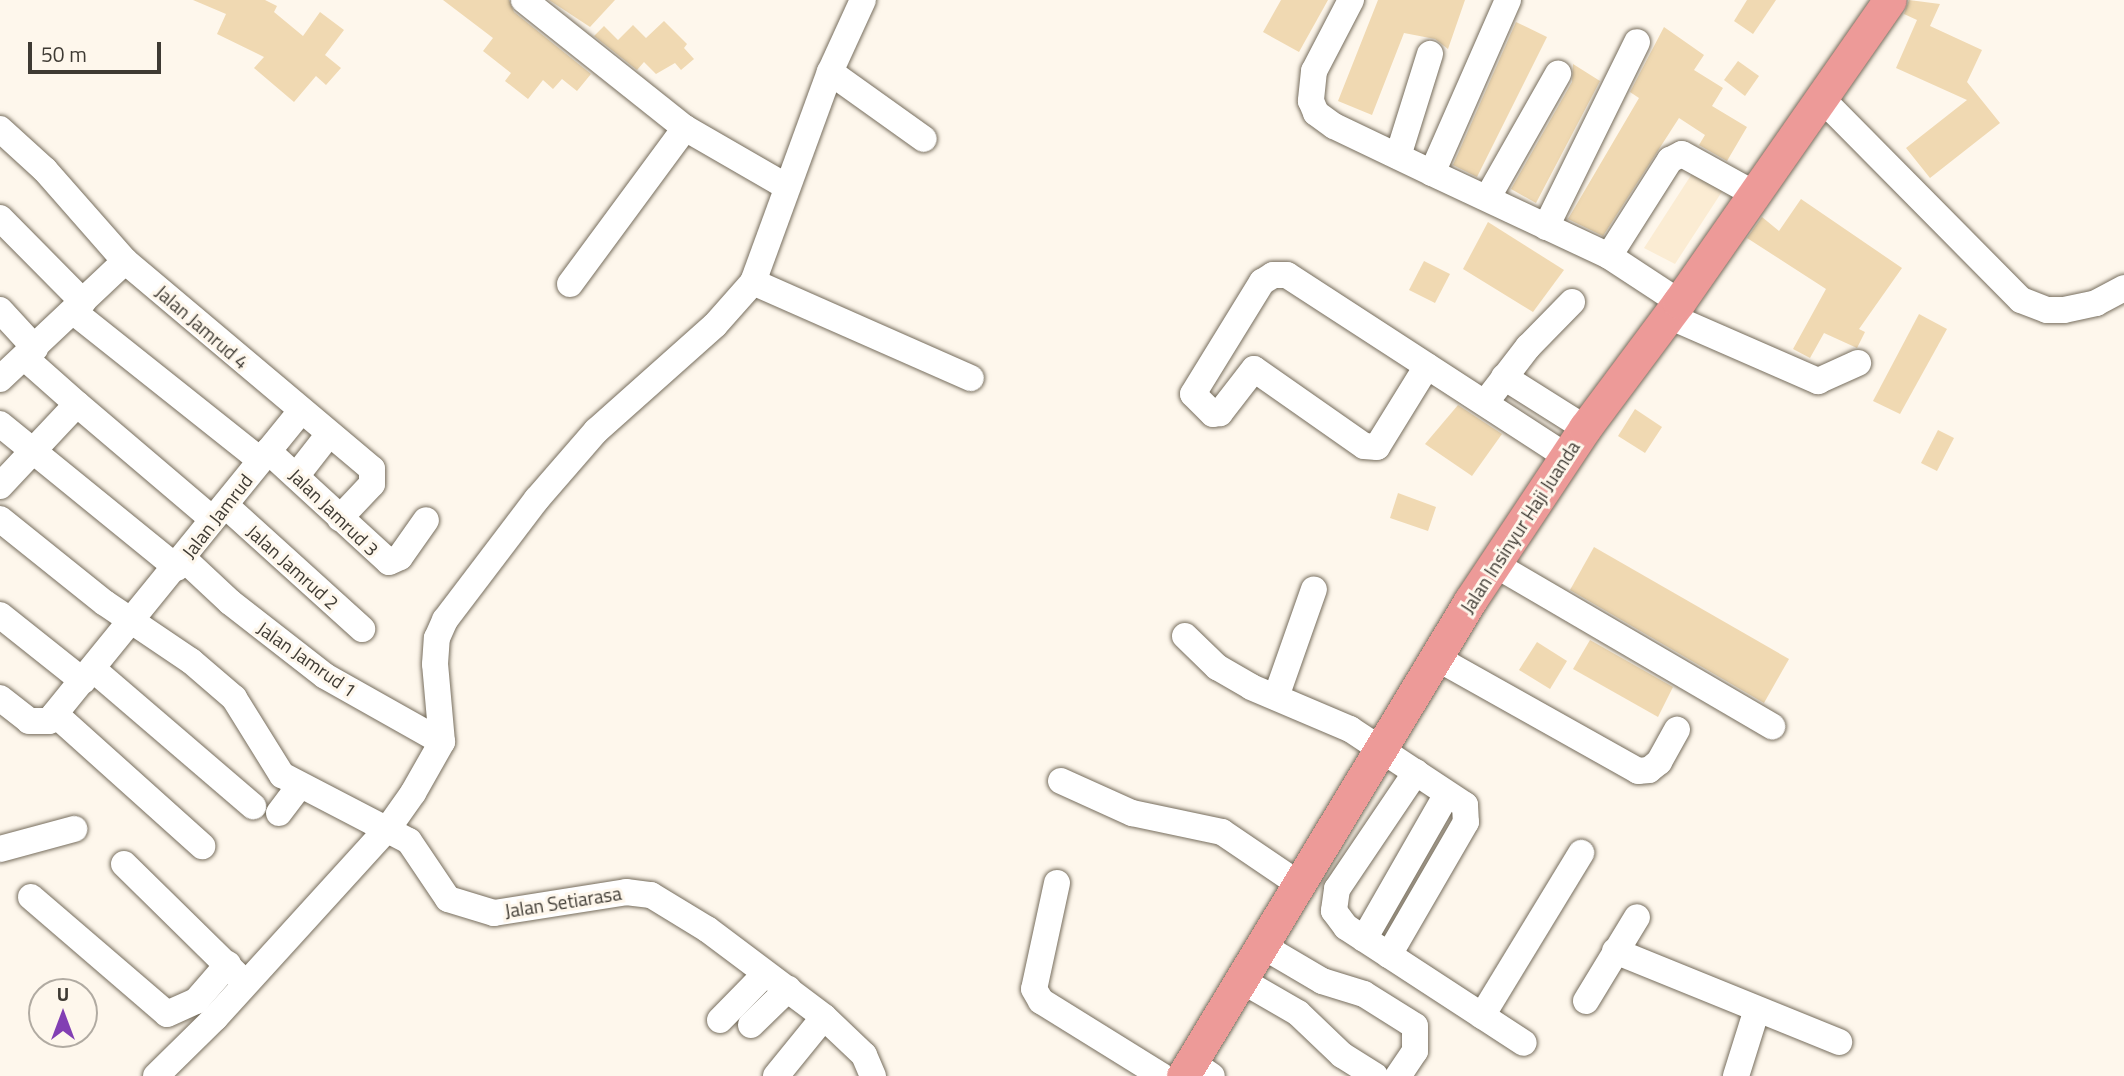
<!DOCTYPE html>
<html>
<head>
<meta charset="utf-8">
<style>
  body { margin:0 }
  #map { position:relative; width:2124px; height:1076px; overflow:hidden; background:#fef7ec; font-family:"Titillium Web",sans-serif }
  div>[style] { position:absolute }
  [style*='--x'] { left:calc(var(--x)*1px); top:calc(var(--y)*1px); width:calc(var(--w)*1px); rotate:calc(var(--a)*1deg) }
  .built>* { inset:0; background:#fbecd3 }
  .building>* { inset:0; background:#f0d9b2 }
  .roads { filter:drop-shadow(0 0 2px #766d5d) drop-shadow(0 0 2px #766d5d) }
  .minor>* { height:26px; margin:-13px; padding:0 13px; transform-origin:13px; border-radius:13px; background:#fff }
  .major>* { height:33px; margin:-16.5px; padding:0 16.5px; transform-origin:16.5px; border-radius:16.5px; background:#ed9a98 }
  span { translate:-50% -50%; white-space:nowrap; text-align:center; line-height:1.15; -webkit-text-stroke:6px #fef7ec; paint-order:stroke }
  .street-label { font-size:19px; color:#3e3a33 }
  .north { position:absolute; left:28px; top:978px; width:70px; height:70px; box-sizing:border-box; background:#fef7ec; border:2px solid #b1aba2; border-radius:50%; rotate:0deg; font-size:19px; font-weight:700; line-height:28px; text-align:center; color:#3e3a33 }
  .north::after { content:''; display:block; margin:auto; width:24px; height:32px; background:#823fb3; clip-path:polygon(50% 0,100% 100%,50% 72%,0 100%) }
  .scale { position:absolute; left:28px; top:42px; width:133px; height:32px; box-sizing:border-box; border:4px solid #3e3a33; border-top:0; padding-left:9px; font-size:21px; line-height:24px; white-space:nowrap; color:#3e3a33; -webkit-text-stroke:5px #fef7ec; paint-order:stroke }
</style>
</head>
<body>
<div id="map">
  <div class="built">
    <i style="clip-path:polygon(1695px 169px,1725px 187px,1675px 264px,1644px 248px)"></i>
  </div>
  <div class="building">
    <i style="clip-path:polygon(193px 0,265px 0,277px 6px,274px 12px,303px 36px,320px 12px,344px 30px,325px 55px,341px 68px,326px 85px,316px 76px,294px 102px,254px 68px,264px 57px,217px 34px,226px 14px)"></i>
    <i style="clip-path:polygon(443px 0,509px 0,514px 12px,591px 74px,577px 91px,562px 79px,553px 89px,543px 80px,528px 99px,505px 81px,511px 73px,483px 51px,493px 38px)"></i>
    <i style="clip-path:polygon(549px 0,615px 0,590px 27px)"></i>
    <i style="clip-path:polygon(1281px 0,1328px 0,1299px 52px,1263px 32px)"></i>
    <i style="clip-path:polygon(1378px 0,1465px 0,1448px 49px,1435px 39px,1404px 33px,1372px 115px,1338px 101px)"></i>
    <i style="clip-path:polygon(1747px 0,1776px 0,1753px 34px,1734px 21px)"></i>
    <i style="clip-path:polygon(1909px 0,1940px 4px,1930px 26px,1982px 50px,1967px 82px,2000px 123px,1930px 178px,1906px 148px,1967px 100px,1896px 68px,1917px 20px,1904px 14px)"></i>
    <i style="clip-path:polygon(664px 21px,687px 44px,684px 48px,694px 59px,681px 70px,675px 63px,656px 74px,644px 62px,637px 70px,594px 36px,604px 26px,618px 40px,633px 25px,646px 38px)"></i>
    <i style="clip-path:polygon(1516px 22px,1547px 37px,1477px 177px,1453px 165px)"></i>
    <i style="clip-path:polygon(1664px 27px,1704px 55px,1694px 70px,1723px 88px,1712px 106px,1747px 127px,1727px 161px,1699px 145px,1705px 135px,1679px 118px,1603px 236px,1568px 219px,1639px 98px,1630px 92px)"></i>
    <i style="clip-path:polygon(1738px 61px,1759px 76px,1745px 96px,1724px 80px)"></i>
    <i style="clip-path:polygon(1573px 64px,1600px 81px,1536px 203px,1511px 189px,1572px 82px)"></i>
    <i style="clip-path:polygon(1801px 199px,1902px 268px,1859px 329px,1865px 332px,1857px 348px,1824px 333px,1810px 358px,1793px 349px,1826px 289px,1747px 238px,1762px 217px,1779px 231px)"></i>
    <i style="clip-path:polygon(1488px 222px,1564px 270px,1533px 312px,1463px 269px)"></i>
    <i style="clip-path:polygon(1424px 261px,1450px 274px,1435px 303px,1409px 290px)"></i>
    <i style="clip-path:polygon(1919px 314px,1947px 329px,1900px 414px,1873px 401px)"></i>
    <i style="clip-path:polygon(1458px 405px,1502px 434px,1472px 476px,1425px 444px)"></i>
    <i style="clip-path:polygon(1635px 409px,1662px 427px,1645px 453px,1618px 436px)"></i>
    <i style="clip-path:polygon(1938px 430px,1954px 438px,1937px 471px,1921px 463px)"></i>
    <i style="clip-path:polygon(1398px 493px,1436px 507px,1428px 531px,1390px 518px)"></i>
    <i style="clip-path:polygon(1594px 547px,1789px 659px,1764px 703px,1570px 590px)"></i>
    <i style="clip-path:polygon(1590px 640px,1673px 687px,1658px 717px,1573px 669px)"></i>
    <i style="clip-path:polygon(1537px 642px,1567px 661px,1550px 689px,1519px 670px)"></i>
  </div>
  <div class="roads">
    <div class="minor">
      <i style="--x:524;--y:0;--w:206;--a:38.5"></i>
      <i style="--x:685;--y:128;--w:118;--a:30"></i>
      <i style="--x:1351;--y:0;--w:80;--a:117.5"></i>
      <i style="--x:1314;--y:71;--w:30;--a:96"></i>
      <i style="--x:1311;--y:101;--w:13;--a:67"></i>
      <i style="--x:1316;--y:113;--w:22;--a:36"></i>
      <i style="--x:1334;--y:126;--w:109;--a:25.6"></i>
      <i style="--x:1508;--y:0;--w:189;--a:113.7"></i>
      <i style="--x:1432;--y:173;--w:195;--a:25.1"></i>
      <i style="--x:1609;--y:256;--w:84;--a:33.3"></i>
      <i style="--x:830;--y:72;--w:115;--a:35.5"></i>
      <i style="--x:1823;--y:100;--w:281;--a:45.3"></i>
      <i style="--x:2021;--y:300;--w:28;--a:21"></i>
      <i style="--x:2047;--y:310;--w:17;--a:0"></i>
      <i style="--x:2064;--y:310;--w:33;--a:-12"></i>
      <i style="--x:2096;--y:303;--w:32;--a:-28"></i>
      <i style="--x:0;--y:129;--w:61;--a:42.3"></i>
      <i style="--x:45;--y:170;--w:121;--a:48.7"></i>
      <i style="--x:125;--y:261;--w:323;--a:40.1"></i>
      <i style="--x:372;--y:469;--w:15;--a:90"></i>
      <i style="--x:372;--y:484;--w:47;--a:133.3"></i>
      <i style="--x:1398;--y:156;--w:107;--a:-72.6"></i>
      <i style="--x:1488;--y:197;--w:142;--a:-60.4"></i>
      <i style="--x:0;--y:218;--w:118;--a:45.3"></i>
      <i style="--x:1546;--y:227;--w:206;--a:-63.8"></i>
      <i style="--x:1609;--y:256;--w:114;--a:-57.6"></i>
      <i style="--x:1670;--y:160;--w:13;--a:-27"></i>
      <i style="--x:1682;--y:154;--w:81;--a:28.8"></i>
      <i style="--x:753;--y:282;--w:238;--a:23.8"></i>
      <i style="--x:570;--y:284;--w:194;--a:-53.6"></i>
      <i style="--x:0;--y:310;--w:52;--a:47.4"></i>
      <i style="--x:74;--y:312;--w:238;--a:38.5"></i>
      <i style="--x:1669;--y:316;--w:163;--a:23.6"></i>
      <i style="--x:1818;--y:381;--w:44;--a:-24.2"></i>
      <i style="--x:1427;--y:366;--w:95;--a:121.7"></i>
      <i style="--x:1377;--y:447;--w:13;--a:-176"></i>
      <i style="--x:1364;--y:446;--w:134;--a:-145"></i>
      <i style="--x:1254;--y:369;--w:56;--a:127.7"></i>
      <i style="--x:1220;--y:413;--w:7;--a:172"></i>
      <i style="--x:1213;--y:414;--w:28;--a:-135"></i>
      <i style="--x:1193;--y:394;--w:132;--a:-58.4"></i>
      <i style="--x:1262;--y:282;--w:13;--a:-32"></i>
      <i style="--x:1273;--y:275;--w:14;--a:0"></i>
      <i style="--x:1287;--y:275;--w:333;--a:33"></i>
      <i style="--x:1504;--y:377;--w:96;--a:32.2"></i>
      <i style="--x:0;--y:379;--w:172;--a:-43.3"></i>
      <i style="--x:1485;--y:403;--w:71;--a:-52.5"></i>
      <i style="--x:1528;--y:347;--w:63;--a:-45.6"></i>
      <i style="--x:77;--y:404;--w:177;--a:40.4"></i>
      <i style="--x:0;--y:424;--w:228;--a:39.1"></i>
      <i style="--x:268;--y:451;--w:164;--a:42.5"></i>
      <i style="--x:389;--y:562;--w:12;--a:-24"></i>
      <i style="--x:400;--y:557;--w:45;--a:-54.9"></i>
      <i style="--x:297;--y:475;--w:52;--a:-52"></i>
      <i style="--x:0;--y:486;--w:112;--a:-46.8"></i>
      <i style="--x:77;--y:404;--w:69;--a:-138.5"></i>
      <i style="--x:225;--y:505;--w:185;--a:42.1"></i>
      <i style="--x:0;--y:519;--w:134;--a:38.7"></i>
      <i style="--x:105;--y:603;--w:104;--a:34"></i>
      <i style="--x:191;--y:661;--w:57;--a:40.7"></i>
      <i style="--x:234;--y:698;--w:91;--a:58.1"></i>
      <i style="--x:282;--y:775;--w:143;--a:27.5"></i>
      <i style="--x:409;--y:841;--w:70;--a:56.1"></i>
      <i style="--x:448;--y:899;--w:48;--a:16.9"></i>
      <i style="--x:494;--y:913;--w:134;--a:-9"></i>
      <i style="--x:626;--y:892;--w:25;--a:7"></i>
      <i style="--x:651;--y:895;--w:66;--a:31.3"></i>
      <i style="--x:707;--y:929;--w:146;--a:36.9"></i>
      <i style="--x:824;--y:1017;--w:55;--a:43.5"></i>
      <i style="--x:864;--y:1055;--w:23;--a:67"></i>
      <i style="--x:184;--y:559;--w:63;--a:43.1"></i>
      <i style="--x:230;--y:602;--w:120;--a:37.9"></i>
      <i style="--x:325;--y:676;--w:134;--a:29.4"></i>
      <i style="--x:1496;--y:565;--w:320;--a:30.3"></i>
      <i style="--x:0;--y:615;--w:106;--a:38.5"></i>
      <i style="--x:1185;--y:636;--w:45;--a:44.1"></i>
      <i style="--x:1217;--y:667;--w:39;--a:30"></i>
      <i style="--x:1251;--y:687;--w:108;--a:23"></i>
      <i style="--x:1350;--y:729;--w:138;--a:33.5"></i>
      <i style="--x:1465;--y:805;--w:17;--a:87"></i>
      <i style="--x:1466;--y:822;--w:154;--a:120.1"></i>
      <i style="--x:1435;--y:657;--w:233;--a:29.3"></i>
      <i style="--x:1638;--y:771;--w:11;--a:-5"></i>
      <i style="--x:1649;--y:770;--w:13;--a:-39"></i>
      <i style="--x:1659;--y:762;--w:37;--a:-61"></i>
      <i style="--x:93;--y:669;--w:211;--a:40.6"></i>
      <i style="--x:1276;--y:697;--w:114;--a:-70.6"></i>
      <i style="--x:0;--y:698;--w:37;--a:38"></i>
      <i style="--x:29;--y:721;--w:20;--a:0"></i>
      <i style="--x:49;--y:721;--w:400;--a:-50.9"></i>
      <i style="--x:55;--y:714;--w:198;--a:41.9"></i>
      <i style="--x:1416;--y:772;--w:141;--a:124"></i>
      <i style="--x:1337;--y:889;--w:22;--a:98"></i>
      <i style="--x:1334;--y:911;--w:20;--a:53"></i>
      <i style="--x:1346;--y:927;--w:212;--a:33.1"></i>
      <i style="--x:1061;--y:781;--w:78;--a:24.3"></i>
      <i style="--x:1132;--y:813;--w:92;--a:11.9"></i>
      <i style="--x:1222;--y:832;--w:94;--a:34.2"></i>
      <i style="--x:279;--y:813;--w:34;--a:-53"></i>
      <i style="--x:0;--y:849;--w:77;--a:-15.1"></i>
      <i style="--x:124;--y:864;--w:160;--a:44.5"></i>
      <i style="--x:1057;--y:883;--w:108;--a:102.2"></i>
      <i style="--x:1034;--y:989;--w:14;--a:60"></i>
      <i style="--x:1041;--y:1001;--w:142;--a:31.8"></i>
      <i style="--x:31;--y:897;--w:179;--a:40.7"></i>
      <i style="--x:167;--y:1014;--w:32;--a:-24"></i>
      <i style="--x:196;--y:1001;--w:49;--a:-49.1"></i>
      <i style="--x:1364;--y:939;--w:167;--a:-60.2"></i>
      <i style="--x:1261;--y:945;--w:71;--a:30.5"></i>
      <i style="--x:1322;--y:981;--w:44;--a:17.2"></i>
      <i style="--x:1364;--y:994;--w:60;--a:32.1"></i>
      <i style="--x:1415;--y:1026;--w:25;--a:90"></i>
      <i style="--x:1415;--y:1051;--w:30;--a:124"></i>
      <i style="--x:1615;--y:951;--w:242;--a:22.1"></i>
      <i style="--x:1241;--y:980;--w:66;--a:30.1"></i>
      <i style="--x:1298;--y:1013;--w:61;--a:43.7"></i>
      <i style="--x:1342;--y:1055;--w:39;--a:32"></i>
      <i style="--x:1586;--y:1001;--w:98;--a:-58.7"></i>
      <i style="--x:1482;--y:1016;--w:191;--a:-58.7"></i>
      <i style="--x:720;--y:1020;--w:64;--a:-45.6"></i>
      <i style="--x:751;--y:1025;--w:52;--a:-44.2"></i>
      <i style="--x:1191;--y:1062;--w:25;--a:34"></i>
      <i style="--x:156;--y:1076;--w:83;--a:-44.5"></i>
      <i style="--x:215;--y:1018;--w:258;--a:-47.7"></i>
      <i style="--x:389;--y:827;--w:42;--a:-54.8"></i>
      <i style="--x:413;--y:793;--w:59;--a:-60.4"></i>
      <i style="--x:442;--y:742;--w:78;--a:-95.1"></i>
      <i style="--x:435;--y:664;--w:26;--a:-86"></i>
      <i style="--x:437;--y:638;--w:20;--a:-66"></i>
      <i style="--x:445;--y:620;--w:152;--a:-52.8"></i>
      <i style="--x:537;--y:499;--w:90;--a:-49.1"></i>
      <i style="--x:596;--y:431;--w:159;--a:-41.7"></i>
      <i style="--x:715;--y:325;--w:57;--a:-48.5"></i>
      <i style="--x:753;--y:282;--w:224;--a:-69.9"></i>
      <i style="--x:830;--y:72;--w:79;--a:-65.4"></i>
      <i style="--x:776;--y:1076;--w:76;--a:-50.9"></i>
      <i style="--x:1736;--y:1076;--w:67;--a:-72.6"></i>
    </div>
    <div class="major">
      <i style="--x:1183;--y:1076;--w:555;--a:-58.86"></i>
      <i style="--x:1470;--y:601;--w:208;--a:-56.4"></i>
      <i style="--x:1585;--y:428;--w:157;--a:-53.3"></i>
      <i style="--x:1679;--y:302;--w:368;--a:-55.1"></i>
    </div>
  </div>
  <div class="street-label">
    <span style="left:202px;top:327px;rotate:41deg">Jalan Jamrud 4</span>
    <span style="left:334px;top:512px;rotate:44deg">Jalan Jamrud 3</span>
    <span style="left:217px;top:516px;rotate:-52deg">Jalan Jamrud</span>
    <span style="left:1520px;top:527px;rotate:-57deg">Jalan Insinyur Haji Juanda</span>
    <span style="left:293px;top:567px;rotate:42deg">Jalan Jamrud 2</span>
    <span style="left:307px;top:659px;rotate:35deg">Jalan Jamrud 1</span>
    <span style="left:563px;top:902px;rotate:-9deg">Jalan Setiarasa</span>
  </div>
  <div class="north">U</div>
  <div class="scale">50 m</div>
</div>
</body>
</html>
